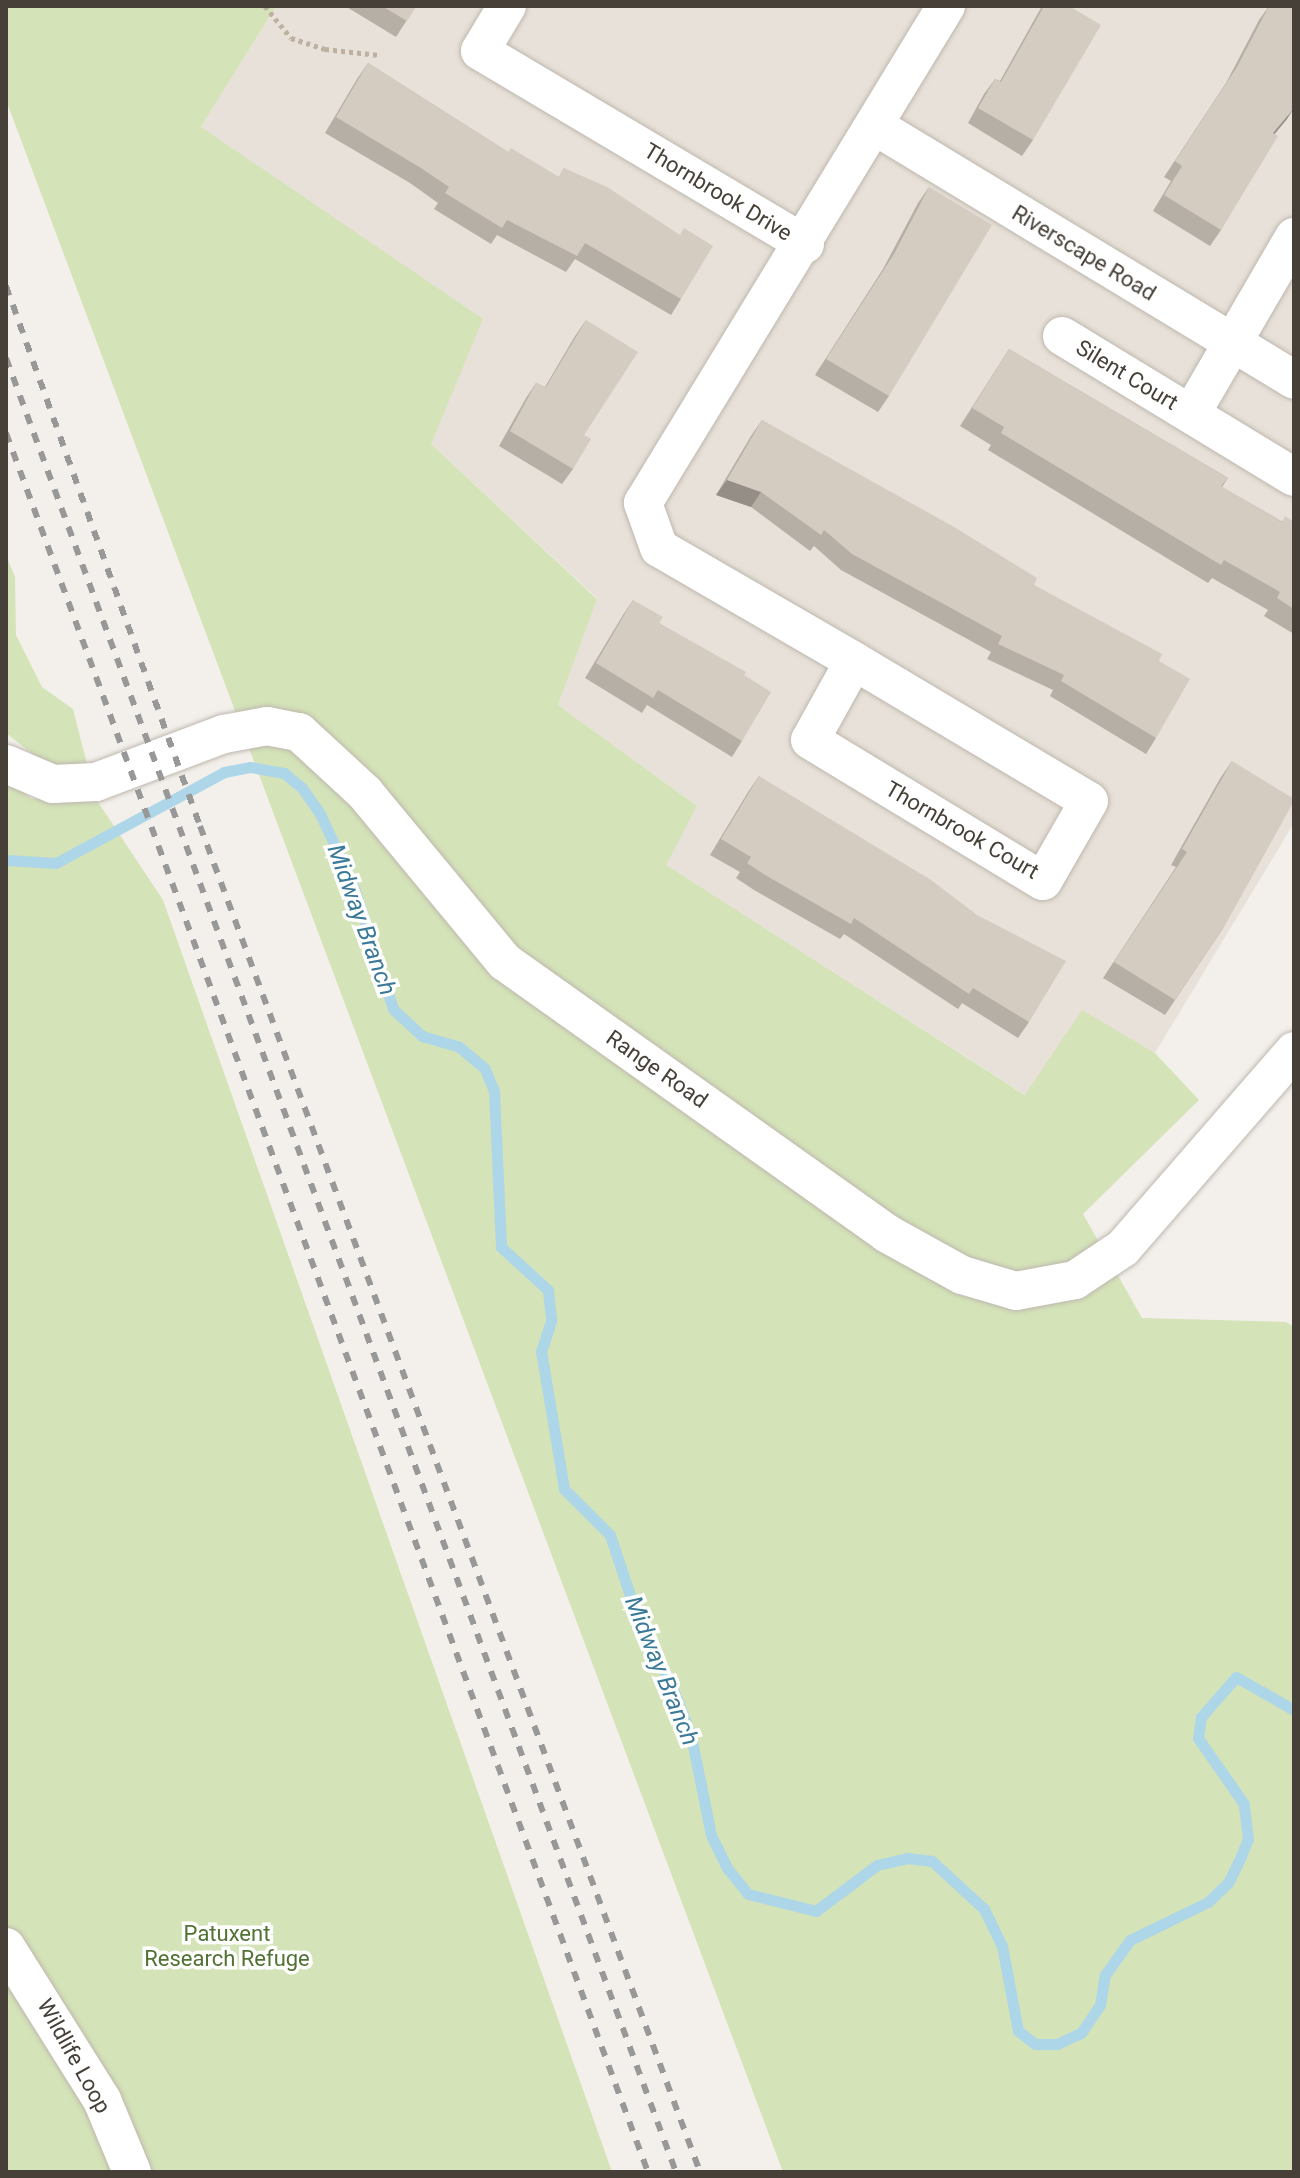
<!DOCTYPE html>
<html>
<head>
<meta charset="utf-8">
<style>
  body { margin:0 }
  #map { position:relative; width:1300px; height:2178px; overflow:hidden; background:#f3f0eb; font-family:Roboto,sans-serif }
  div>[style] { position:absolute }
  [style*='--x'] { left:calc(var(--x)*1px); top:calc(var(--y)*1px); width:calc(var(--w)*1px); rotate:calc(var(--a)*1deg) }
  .residential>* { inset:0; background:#e7e1d9 }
  .green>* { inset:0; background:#d4e3b8 }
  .stream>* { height:11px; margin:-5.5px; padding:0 5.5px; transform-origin:5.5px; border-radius:5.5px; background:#aed6e9 }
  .path>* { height:5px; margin-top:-2.5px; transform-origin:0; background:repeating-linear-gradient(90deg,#beb1a1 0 4px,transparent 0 8px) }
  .roads { filter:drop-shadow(0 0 2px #beb7ae) drop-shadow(0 0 2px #beb7ae) }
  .minor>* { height:38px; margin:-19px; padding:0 19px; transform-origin:19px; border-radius:19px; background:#fff }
  .rail>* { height:6px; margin-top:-3px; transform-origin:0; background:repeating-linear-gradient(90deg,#989898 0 10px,transparent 0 20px) }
  .wall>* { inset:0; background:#b6afa6 }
  .shaded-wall>* { inset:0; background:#948e87 }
  .building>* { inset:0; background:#d4cbc1 }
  span { translate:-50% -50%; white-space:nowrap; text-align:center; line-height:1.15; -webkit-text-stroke:7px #fff; paint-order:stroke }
  .street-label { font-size:22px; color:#474039 }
  .park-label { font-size:22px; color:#517233 }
  .water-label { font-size:24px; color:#3a7998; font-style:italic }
  .frame { position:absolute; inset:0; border:8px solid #474039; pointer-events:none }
</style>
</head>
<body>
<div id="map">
  <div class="residential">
    <i style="clip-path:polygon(276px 6px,1294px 6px,1294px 823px,1155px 1053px,1082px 1011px,1026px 1095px,665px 865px,697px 806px,558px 705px,597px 598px,431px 444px,201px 127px)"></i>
  </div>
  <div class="green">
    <i style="clip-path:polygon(6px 6px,276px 6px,201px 127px,483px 319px,431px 444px,597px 599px,558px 705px,697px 806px,666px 865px,1025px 1095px,1082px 1010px,1155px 1053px,1199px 1100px,1083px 1214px,1142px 1318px,1286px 1322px,1294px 1327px,1294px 2172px,783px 2172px,6px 100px)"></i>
    <i style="clip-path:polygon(6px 555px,15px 577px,16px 635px,42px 687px,73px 709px,87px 764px,48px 766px,6px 733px)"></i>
    <i style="clip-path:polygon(6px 753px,20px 791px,32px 799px,96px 799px,163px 900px,612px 2172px,6px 2172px)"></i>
  </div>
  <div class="stream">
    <i style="--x:6;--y:860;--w:50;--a:3.4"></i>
    <i style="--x:56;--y:863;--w:191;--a:-28.4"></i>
    <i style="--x:224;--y:772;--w:26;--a:-11"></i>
    <i style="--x:250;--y:767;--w:35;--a:10"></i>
    <i style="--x:284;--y:773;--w:23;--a:40"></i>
    <i style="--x:302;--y:788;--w:32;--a:55"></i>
    <i style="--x:320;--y:814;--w:75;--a:64.8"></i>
    <i style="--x:352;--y:882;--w:133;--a:72.1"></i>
    <i style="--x:393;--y:1009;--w:40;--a:43"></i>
    <i style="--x:422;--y:1036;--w:37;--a:16"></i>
    <i style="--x:458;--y:1046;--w:35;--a:40"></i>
    <i style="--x:485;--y:1069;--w:24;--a:68"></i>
    <i style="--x:494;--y:1091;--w:156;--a:87.4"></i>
    <i style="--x:501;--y:1247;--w:64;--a:42.5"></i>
    <i style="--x:548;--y:1290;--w:31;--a:84"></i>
    <i style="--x:551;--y:1321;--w:32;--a:108"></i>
    <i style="--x:541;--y:1351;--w:140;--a:80.5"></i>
    <i style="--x:564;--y:1489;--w:65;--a:45"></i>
    <i style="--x:610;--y:1535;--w:102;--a:71.7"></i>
    <i style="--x:642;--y:1632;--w:56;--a:60.3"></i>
    <i style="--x:670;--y:1681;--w:59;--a:69.1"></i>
    <i style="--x:691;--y:1736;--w:101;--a:78.6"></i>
    <i style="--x:711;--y:1835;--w:37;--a:64"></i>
    <i style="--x:727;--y:1868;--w:33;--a:51"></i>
    <i style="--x:748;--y:1894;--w:70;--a:14"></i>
    <i style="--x:816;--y:1911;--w:76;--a:-37"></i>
    <i style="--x:877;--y:1865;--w:31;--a:-13"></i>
    <i style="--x:907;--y:1858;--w:25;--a:7"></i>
    <i style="--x:932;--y:1861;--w:71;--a:42.7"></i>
    <i style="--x:984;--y:1909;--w:41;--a:64.1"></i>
    <i style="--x:1002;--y:1946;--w:86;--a:79.3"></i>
    <i style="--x:1018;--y:2031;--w:21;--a:37"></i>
    <i style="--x:1035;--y:2044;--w:22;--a:0"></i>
    <i style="--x:1057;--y:2044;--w:26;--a:-25"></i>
    <i style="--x:1081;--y:2033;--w:34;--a:-56"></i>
    <i style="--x:1100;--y:2005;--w:30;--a:-81"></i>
    <i style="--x:1105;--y:1975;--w:43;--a:-54.5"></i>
    <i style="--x:1130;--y:1940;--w:87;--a:-26"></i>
    <i style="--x:1208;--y:1902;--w:28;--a:-44"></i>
    <i style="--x:1228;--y:1883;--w:30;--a:-64"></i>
    <i style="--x:1241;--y:1856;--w:18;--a:-68"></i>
    <i style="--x:1248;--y:1839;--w:35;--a:-97"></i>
    <i style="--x:1244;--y:1804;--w:80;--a:-124.9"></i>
    <i style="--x:1198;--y:1738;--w:21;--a:-82"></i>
    <i style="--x:1201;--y:1717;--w:53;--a:-48.8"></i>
    <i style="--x:1236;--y:1677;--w:67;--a:29.6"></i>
  </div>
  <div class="path">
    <i style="--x:265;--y:6;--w:41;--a:50.9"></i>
    <i style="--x:291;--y:38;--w:36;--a:18"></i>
    <i style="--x:325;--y:49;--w:54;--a:6.3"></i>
  </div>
  <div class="roads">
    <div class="minor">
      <i style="--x:507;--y:6;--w:52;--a:121"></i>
      <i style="--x:480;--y:51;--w:378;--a:30.7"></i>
      <i style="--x:875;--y:126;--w:490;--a:31.2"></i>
      <i style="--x:1062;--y:336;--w:271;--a:31.3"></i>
      <i style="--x:1191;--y:414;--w:205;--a:-59.8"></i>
      <i style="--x:854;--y:661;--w:90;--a:119.1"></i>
      <i style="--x:810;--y:740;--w:272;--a:31.2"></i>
      <i style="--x:1043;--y:881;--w:92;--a:-60.1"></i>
      <i style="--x:1089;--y:801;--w:274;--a:-149.2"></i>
      <i style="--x:854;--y:661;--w:225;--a:-149.9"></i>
      <i style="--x:659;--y:548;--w:48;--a:-109.6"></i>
      <i style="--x:643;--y:503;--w:582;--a:-58.63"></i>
      <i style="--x:6;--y:764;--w:51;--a:23.1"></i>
      <i style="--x:53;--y:784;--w:43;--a:-2.7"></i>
      <i style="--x:96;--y:782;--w:137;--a:-20.6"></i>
      <i style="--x:224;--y:734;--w:44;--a:-10.5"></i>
      <i style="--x:267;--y:726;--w:33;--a:11"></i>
      <i style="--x:299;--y:732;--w:90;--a:42.7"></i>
      <i style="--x:365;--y:793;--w:219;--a:50.4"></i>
      <i style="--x:505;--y:962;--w:468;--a:35.4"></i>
      <i style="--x:886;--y:1233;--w:87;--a:28.9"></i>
      <i style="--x:962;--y:1275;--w:56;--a:16.5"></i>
      <i style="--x:1016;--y:1291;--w:60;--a:-10.6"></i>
      <i style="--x:1075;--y:1280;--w:58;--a:-33.7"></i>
      <i style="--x:1123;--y:1248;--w:261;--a:-49"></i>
      <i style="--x:6;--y:1947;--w:181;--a:57.9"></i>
      <i style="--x:102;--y:2100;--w:78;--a:67.4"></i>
    </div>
  </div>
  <div class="rail">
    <i style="--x:6;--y:286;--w:574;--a:70.24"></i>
    <i style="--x:200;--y:826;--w:1436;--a:69.62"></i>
    <i style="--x:6;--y:358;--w:1934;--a:69.73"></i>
    <i style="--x:6;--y:433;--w:1854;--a:69.74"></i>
  </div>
  <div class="wall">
    <i style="clip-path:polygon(345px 6px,416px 6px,396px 37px)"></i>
    <i style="clip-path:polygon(1042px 6px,1069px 6px,1033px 140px,1022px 156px,968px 123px,984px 94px,995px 79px,1000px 81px)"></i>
    <i style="clip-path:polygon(1269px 6px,1294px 6px,1287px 119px,1275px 134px,1221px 230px,1210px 246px,1153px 211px,1171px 181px,1164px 177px,1226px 83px,1259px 20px)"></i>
    <i style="clip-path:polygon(368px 63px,508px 152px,559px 177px,564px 168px,681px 299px,671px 315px,575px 259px,566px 272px,497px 235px,491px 244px,434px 209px,438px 203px,410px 183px,325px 133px,357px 79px)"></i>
    <i style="clip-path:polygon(929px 187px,889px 396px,878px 412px,815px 375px,883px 269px,918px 203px)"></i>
    <i style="clip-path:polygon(586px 320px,584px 435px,573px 469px,562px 484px,499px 446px,526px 398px,536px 383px,545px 387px,575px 336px)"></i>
    <i style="clip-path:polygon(1009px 349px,1228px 478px,1222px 487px,1281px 521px,1294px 522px,1294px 634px,1264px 616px,1268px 610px,1212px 578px,1208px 583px,988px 450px,991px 445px,960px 426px)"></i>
    <i style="clip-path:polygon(762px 420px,1159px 661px,1156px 738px,1146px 754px,1050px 696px,1053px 690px,987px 659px,991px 652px,841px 570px,814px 546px,810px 551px,751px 507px,716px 495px,751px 436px)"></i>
    <i style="clip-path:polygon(633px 600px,659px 623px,744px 675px,742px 741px,732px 757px,647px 705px,642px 713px,585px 678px,623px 615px)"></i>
    <i style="clip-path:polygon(1232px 761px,1224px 927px,1165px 1015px,1103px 978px,1176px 867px,1171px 865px,1221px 777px)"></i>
    <i style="clip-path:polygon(759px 776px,1029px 1022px,1018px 1038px,962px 1003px,958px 1009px,844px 934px,840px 939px,754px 890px,736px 878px,740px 872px,710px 855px,748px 792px)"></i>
  </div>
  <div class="shaded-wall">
    <i style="clip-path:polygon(1294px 108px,1287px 119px,1262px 148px,1273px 133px)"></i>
    <i style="clip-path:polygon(727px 480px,761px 492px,751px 507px,716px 495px)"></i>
  </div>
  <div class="building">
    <i style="clip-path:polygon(382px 6px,416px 6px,407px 21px)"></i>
    <i style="clip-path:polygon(1044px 6px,1069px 6px,1101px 25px,1033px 140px,978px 108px,995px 79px,1001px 82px)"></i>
    <i style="clip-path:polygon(1269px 6px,1276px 7px,1277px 6px,1294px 6px,1294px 108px,1273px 133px,1278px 136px,1221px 230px,1164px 195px,1182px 166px,1175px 161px,1237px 67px)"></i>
    <i style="clip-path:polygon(368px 63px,508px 152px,511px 148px,559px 177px,564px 168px,607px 187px,680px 235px,684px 228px,713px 246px,681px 299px,585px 243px,577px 256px,507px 220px,502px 228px,445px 193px,449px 187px,421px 168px,336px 117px)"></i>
    <i style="clip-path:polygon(929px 187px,992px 225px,889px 396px,826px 359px,894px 254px)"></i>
    <i style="clip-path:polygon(586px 320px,638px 352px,584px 435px,591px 439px,573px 469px,510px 431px,536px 383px,546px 387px)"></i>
    <i style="clip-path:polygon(1009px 349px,1228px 478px,1221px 486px,1282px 522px,1285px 516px,1294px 522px,1294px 609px,1277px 598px,1280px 592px,1224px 560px,1221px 565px,1001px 433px,1004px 427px,972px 408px)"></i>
    <i style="clip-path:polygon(762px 420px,954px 527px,1037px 578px,1034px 585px,1162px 654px,1159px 661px,1190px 679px,1156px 738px,1061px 681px,1064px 675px,998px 644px,1002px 636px,852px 554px,824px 530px,821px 535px,761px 492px,727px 480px)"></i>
    <i style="clip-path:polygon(633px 600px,663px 617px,659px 623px,746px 672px,744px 675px,771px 692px,742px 741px,658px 690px,653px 698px,596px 663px)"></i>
    <i style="clip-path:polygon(1232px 761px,1294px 799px,1294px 801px,1224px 927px,1175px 1000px,1114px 962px,1187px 852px,1182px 849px)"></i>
    <i style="clip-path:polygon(759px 776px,931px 880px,977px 915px,1066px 961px,1029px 1022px,973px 988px,969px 994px,854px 918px,851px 924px,765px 875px,747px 863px,751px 857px,721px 839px)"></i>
  </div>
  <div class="street-label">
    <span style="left:718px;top:192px;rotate:31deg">Thornbrook Drive</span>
    <span style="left:1084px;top:253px;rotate:31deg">Riverscape Road</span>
    <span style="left:1127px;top:375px;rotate:31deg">Silent Court</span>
    <span style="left:962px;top:830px;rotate:30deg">Thornbrook Court</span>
    <span style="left:657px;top:1069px;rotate:35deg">Range Road</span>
    <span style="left:74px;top:2056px;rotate:61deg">Wildlife Loop</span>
  </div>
  <div class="park-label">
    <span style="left:227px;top:1946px">Patuxent<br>Research Refuge</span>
  </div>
  <div class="water-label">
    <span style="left:361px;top:920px;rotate:70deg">Midway Branch</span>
    <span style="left:661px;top:1671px;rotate:68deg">Midway Branch</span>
  </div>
  <div class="frame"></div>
</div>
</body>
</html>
